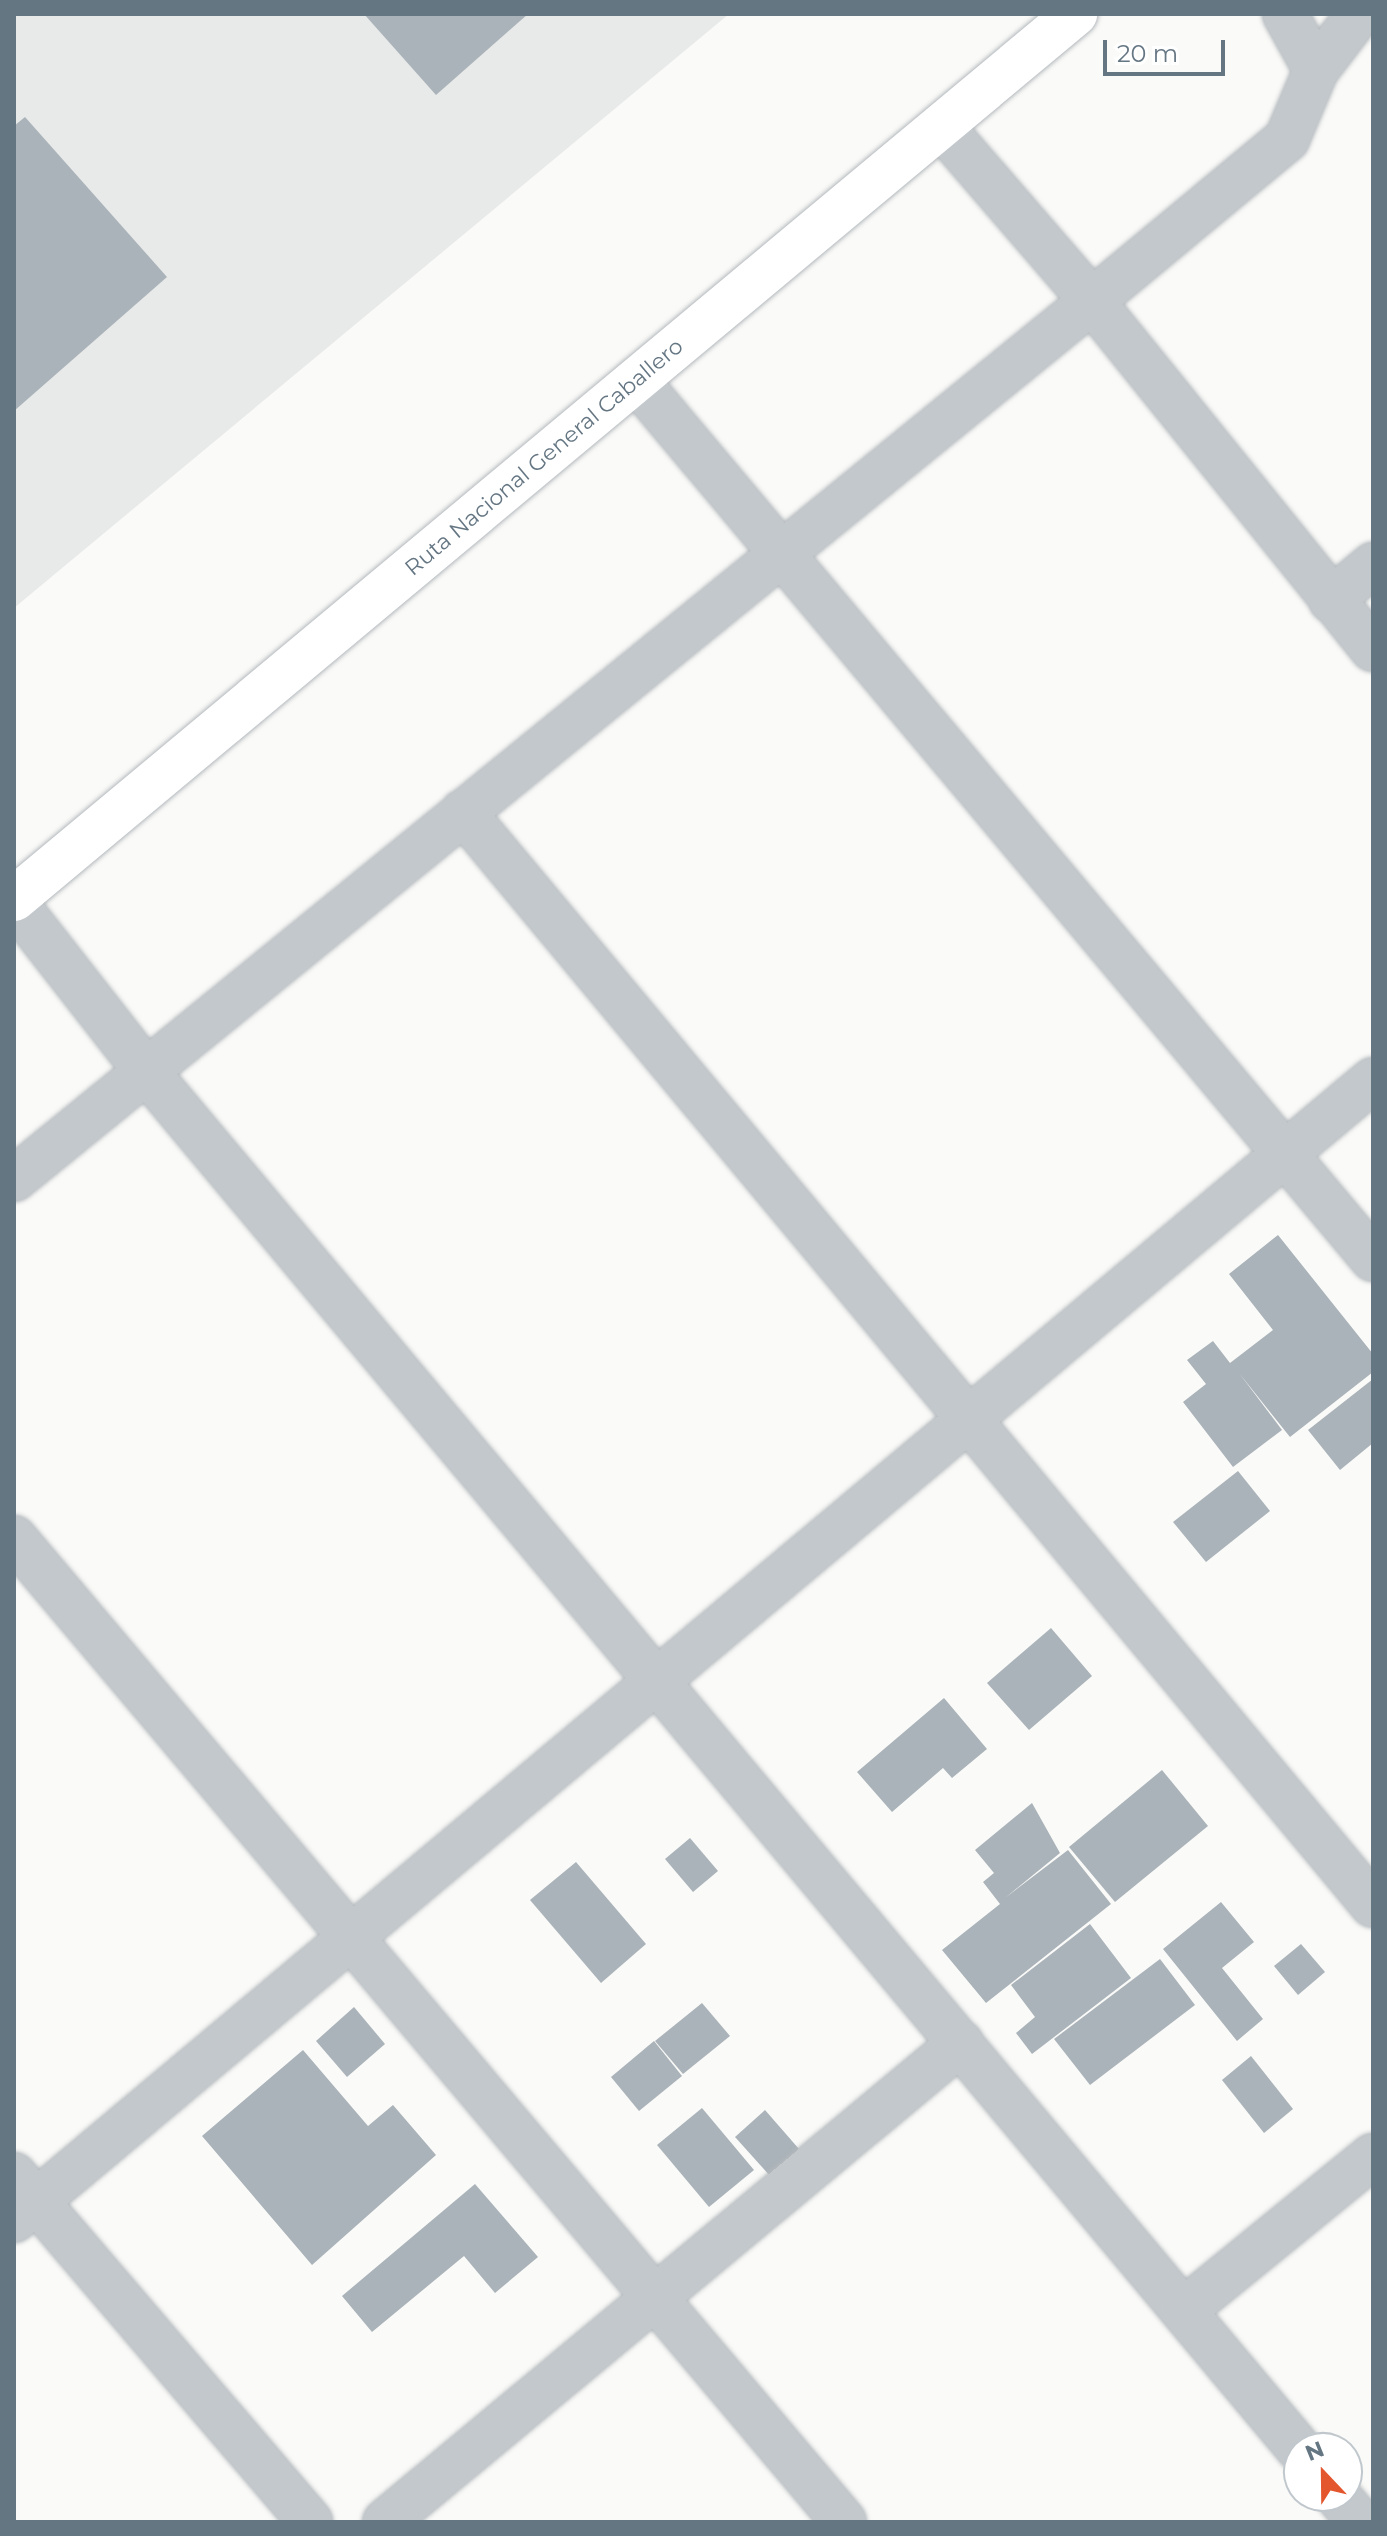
<!DOCTYPE html>
<html>
<head>
<meta charset="utf-8">
<style>
  body { margin:0 }
  #map { position:relative; width:1387px; height:2536px; overflow:hidden; background:#fafaf8; font-family:Montserrat,sans-serif }
  div>[style] { position:absolute }
  [style*='--x'] { left:calc(var(--x)*1px); top:calc(var(--y)*1px); width:calc(var(--w)*1px); rotate:calc(var(--a)*1deg) }
  .built>* { inset:0; background:#e8e9e9 }
  .building>* { inset:0; background:#aab3b9 }
  .roads { filter:drop-shadow(0 0 2px #b4b9bd) drop-shadow(0 0 2px #b4b9bd) }
  .minor>* { height:44px; margin:-22px; padding:0 22px; transform-origin:22px; border-radius:22px; background:#c3c8cc }
  .highway>* { height:44px; margin:-22px; padding:0 22px; transform-origin:22px; border-radius:22px; background:#fff }
  span { translate:-50% -50%; white-space:nowrap; text-align:center; line-height:1.15; -webkit-text-stroke:8px #fff; paint-order:stroke }
  .street-label { font-size:22px; color:#657683 }
  .frame { position:absolute; inset:0; border:16px solid #657683; pointer-events:none }
  .north { position:absolute; left:1283px; top:2432px; width:80px; height:80px; box-sizing:border-box; background:#fff; border:2px solid #c1c8cd; border-radius:50%; rotate:338deg; font-size:22px; font-weight:700; line-height:32px; text-align:center; color:#657683 }
  .north::after { content:''; display:block; margin:auto; width:28px; height:36px; background:#e4572e; clip-path:polygon(50% 0,100% 100%,50% 72%,0 100%) }
  .scale { position:absolute; left:1103px; top:40px; width:122px; height:36px; box-sizing:border-box; border:4px solid #657683; border-top:0; padding-left:10px; font-size:24px; line-height:28px; white-space:nowrap; color:#657683; -webkit-text-stroke:6px #fff; paint-order:stroke }
</style>
</head>
<body>
<div id="map">
  <div class="built">
    <i style="clip-path:polygon(14px 14px,729px 14px,14px 608px)"></i>
  </div>
  <div class="building">
    <i style="clip-path:polygon(364px 14px,528px 14px,436px 95px)"></i>
    <i style="clip-path:polygon(25px 117px,167px 277px,14px 411px,14px 126px)"></i>
    <i style="clip-path:polygon(1278px 1235px,1373px 1354px,1373px 1372px,1290px 1437px,1239px 1373px,1282px 1430px,1233px 1467px,1183px 1402px,1206px 1384px,1187px 1360px,1213px 1341px,1230px 1363px,1273px 1330px,1229px 1274px)"></i>
    <i style="clip-path:polygon(1373px 1379px,1373px 1443px,1340px 1470px,1308px 1430px)"></i>
    <i style="clip-path:polygon(1238px 1471px,1270px 1511px,1206px 1562px,1173px 1522px)"></i>
    <i style="clip-path:polygon(1051px 1628px,1092px 1676px,1029px 1730px,987px 1683px)"></i>
    <i style="clip-path:polygon(944px 1698px,987px 1749px,952px 1778px,943px 1768px,892px 1812px,857px 1772px)"></i>
    <i style="clip-path:polygon(1162px 1770px,1208px 1826px,1115px 1902px,1069px 1847px)"></i>
    <i style="clip-path:polygon(1032px 1803px,1060px 1853px,1005px 1898px,1068px 1850px,1111px 1904px,986px 2003px,942px 1950px,1000px 1904px,983px 1882px,994px 1873px,975px 1850px)"></i>
    <i style="clip-path:polygon(690px 1838px,718px 1871px,693px 1892px,665px 1859px)"></i>
    <i style="clip-path:polygon(576px 1862px,646px 1944px,601px 1983px,530px 1900px)"></i>
    <i style="clip-path:polygon(1221px 1902px,1254px 1942px,1222px 1968px,1263px 2019px,1237px 2041px,1163px 1949px)"></i>
    <i style="clip-path:polygon(1090px 1924px,1131px 1978px,1032px 2054px,1016px 2033px,1035px 2017px,1011px 1985px)"></i>
    <i style="clip-path:polygon(1301px 1944px,1325px 1972px,1298px 1995px,1274px 1966px)"></i>
    <i style="clip-path:polygon(1160px 1959px,1195px 2005px,1090px 2085px,1054px 2039px)"></i>
    <i style="clip-path:polygon(702px 2003px,730px 2036px,683px 2074px,655px 2041px)"></i>
    <i style="clip-path:polygon(354px 2007px,385px 2044px,347px 2077px,316px 2041px)"></i>
    <i style="clip-path:polygon(654px 2041px,682px 2076px,639px 2111px,611px 2077px)"></i>
    <i style="clip-path:polygon(303px 2050px,368px 2126px,393px 2105px,436px 2155px,312px 2265px,202px 2136px)"></i>
    <i style="clip-path:polygon(1251px 2056px,1293px 2109px,1264px 2133px,1222px 2080px)"></i>
    <i style="clip-path:polygon(702px 2108px,754px 2170px,709px 2207px,657px 2145px)"></i>
    <i style="clip-path:polygon(765px 2110px,799px 2149px,770px 2176px,735px 2137px)"></i>
    <i style="clip-path:polygon(475px 2184px,538px 2257px,495px 2293px,464px 2256px,372px 2332px,342px 2296px)"></i>
  </div>
  <div class="roads">
    <div class="minor">
      <i style="--x:1285;--y:14;--w:64;--a:61"></i>
      <i style="--x:1316;--y:70;--w:75;--a:112.8"></i>
      <i style="--x:1287;--y:139;--w:254;--a:140.3"></i>
      <i style="--x:1092;--y:301;--w:447;--a:51.1"></i>
      <i style="--x:1316;--y:70;--w:71;--a:-52.5"></i>
      <i style="--x:636;--y:380;--w:1147;--a:50.02"></i>
      <i style="--x:1331;--y:600;--w:55;--a:-39.8"></i>
      <i style="--x:463;--y:812;--w:1422;--a:50.22"></i>
      <i style="--x:14;--y:902;--w:214;--a:52"></i>
      <i style="--x:146;--y:1071;--w:1797;--a:50.08"></i>
      <i style="--x:14;--y:1179;--w:1390;--a:-39.16"></i>
      <i style="--x:1092;--y:301;--w:231;--a:-130.8"></i>
      <i style="--x:14;--y:1538;--w:1287;--a:49.85"></i>
      <i style="--x:14;--y:2175;--w:456;--a:49.5"></i>
      <i style="--x:14;--y:2220;--w:1774;--a:-39.99"></i>
      <i style="--x:1184;--y:2310;--w:244;--a:-39.2"></i>
      <i style="--x:1338;--y:2496;--w:34;--a:50"></i>
      <i style="--x:385;--y:2522;--w:749;--a:-39.75"></i>
    </div>
    <div class="highway">
      <i style="--x:14;--y:899;--w:1382;--a:-39.83"></i>
    </div>
  </div>
  <div class="street-label">
    <span style="left:544px;top:457px;rotate:-40deg">Ruta Nacional General Caballero</span>
  </div>
  <div class="frame"></div>
  <div class="north">N</div>
  <div class="scale">20 m</div>
</div>
</body>
</html>
